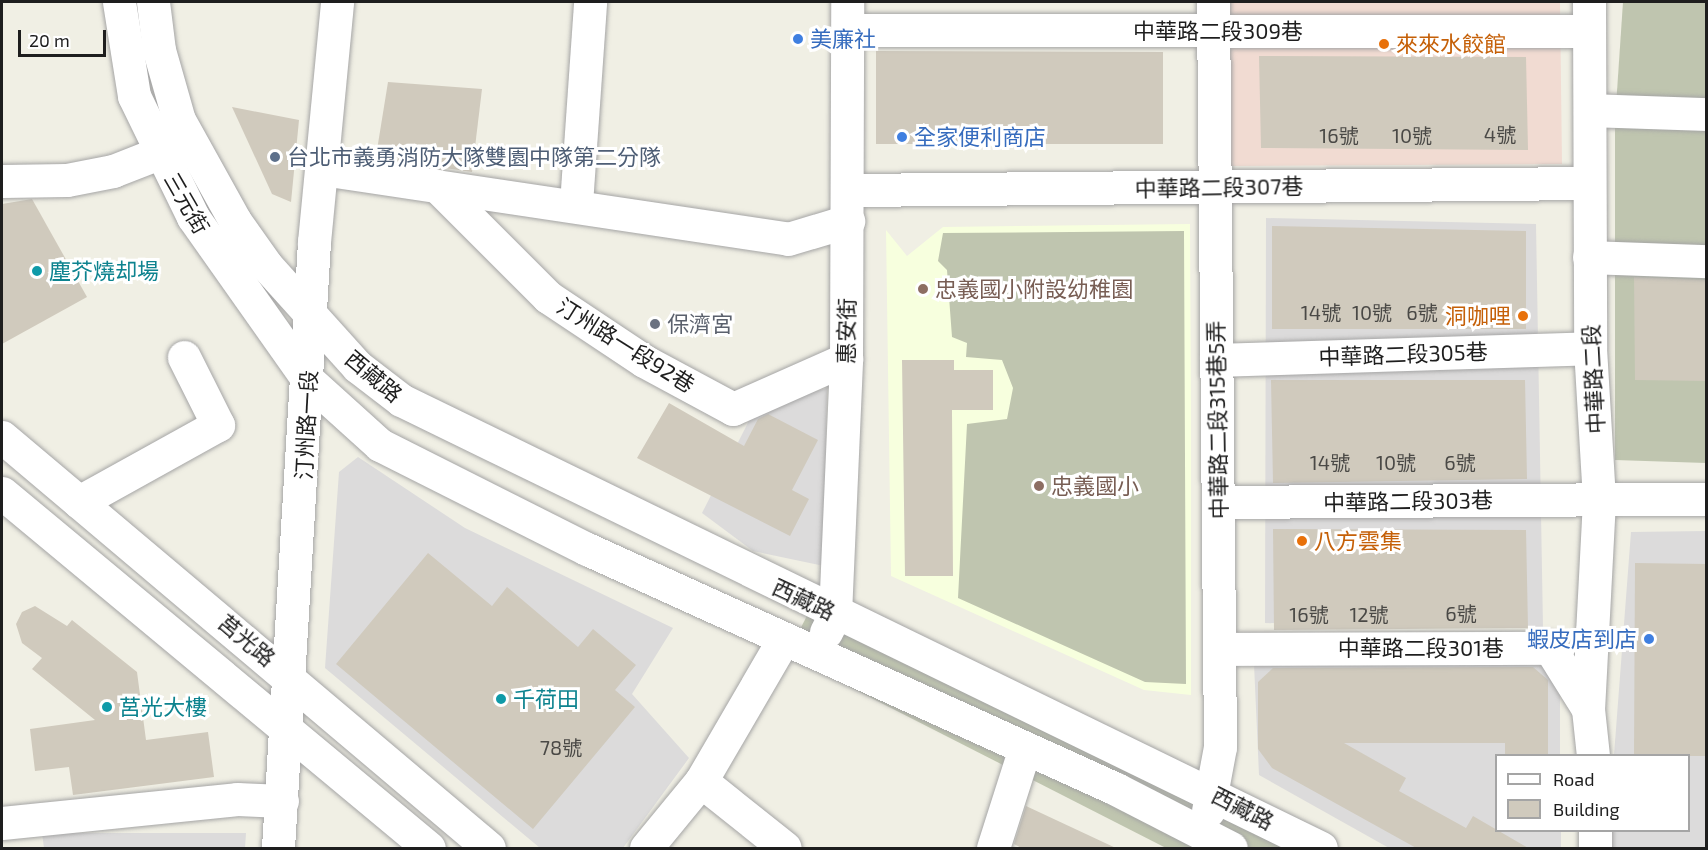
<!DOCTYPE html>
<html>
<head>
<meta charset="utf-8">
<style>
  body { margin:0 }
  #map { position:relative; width:1708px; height:850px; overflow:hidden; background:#f0efe4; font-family:"Exo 2","Noto Sans TC",sans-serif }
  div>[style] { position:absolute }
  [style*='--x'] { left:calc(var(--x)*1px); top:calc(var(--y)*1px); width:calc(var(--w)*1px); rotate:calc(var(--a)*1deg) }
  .residential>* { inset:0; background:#dcdbdb }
  .commercial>* { inset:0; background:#f1dbd2 }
  .education>* { inset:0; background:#f7ffde }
  .construction>* { inset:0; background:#bfc5af }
  .building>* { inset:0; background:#d0cabd }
  .roads { filter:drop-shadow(0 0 2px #a5a5a5) drop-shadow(0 0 2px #a5a5a5) }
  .minor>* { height:33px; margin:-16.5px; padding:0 16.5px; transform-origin:16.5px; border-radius:16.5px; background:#fff }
  .dots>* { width:16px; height:16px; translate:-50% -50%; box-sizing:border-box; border:3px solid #fff; border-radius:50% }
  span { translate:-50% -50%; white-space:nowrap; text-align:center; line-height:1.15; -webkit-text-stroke:6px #fff; paint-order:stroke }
  .number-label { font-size:20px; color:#4a4946 }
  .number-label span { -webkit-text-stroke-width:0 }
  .street-label { font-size:22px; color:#1e1e1e }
  .shop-label { font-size:22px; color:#366cbe }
  .left { translate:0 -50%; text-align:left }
  .right { translate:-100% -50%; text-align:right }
  .food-label { font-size:22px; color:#c56008 }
  .service-label { font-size:22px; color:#4e5e75 }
  .culture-label { font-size:22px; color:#0d838f }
  .education-label { font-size:22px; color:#785e54 }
  .worship-label { font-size:22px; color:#5b616d }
  .frame { position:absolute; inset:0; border:3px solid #1e1e1e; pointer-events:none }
  .legend { position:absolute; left:1495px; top:754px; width:195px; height:78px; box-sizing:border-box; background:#fff; border:2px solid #a5a5a5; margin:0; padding:8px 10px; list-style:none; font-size:18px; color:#1e1e1e }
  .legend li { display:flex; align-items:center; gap:12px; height:30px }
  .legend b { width:30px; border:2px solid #a5a5a5 }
  .scale { position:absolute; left:18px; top:30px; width:88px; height:27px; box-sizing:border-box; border:3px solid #1e1e1e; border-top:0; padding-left:8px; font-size:18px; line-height:21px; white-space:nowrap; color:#1e1e1e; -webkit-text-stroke:4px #fff; paint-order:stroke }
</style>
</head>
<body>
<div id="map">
  <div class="residential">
    <i style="clip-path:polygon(1266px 218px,1536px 224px,1543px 628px,1265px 623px)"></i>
    <i style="clip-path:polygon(827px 388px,824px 566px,753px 551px,702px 513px,755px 409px)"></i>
    <i style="clip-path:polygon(358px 457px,465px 528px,673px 628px,632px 694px,689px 758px,623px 848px,540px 848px,325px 668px,339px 472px)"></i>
    <i style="clip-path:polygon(1706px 531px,1706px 848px,1611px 848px,1612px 831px,1688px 830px,1688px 756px,1614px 755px,1631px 532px)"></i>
    <i style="clip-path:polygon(1560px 661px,1560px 755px,1496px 756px,1496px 830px,1561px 831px,1561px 848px,1389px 848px,1259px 775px,1254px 664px)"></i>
    <i style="clip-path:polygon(42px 833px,246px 833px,245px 848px,44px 848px)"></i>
  </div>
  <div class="commercial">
    <i style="clip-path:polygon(1224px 2px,1560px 2px,1562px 164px,1226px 166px)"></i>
  </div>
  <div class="education">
    <i style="clip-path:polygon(1190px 224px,1191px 409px,1191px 695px,1144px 690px,891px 576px,886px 230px,907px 256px,943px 227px)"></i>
  </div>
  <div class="construction">
    <i style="clip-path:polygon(1623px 2px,1706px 2px,1706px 463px,1615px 460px,1615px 121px)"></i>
    <i style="clip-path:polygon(1184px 231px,1186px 684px,1145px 682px,958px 598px,967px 424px,1007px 419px,1013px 388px,1002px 360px,966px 357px,967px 343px,952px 337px,947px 270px,938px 261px,943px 233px)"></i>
    <i style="clip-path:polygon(817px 596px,1313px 848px,1166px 848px,787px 655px)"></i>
  </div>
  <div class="building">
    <i style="clip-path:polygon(876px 51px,1163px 52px,1163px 144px,876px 144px)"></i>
    <i style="clip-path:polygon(1259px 56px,1526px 57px,1528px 150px,1261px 148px)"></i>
    <i style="clip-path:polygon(388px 82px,482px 89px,472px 172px,384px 159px,377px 150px)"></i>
    <i style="clip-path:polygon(232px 107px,299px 120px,291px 202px,272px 194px)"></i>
    <i style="clip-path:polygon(32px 199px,87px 297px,2px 344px,2px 204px)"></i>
    <i style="clip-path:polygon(1272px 226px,1526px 231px,1526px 329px,1272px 329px)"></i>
    <i style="clip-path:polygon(1634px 277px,1707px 280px,1707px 381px,1635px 380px)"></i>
    <i style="clip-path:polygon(902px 360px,954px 360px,954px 370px,993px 370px,993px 410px,952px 410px,953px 576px,905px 576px)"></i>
    <i style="clip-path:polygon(1271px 380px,1525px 380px,1527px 479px,1273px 483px)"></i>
    <i style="clip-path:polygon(669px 403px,744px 446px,758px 419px,768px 414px,818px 440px,792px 490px,809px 499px,790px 536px,637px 458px)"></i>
    <i style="clip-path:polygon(1273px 529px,1526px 530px,1528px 628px,1274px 630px)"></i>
    <i style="clip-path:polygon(428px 553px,492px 606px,507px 587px,578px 647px,593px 629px,636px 665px,615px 690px,635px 707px,533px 829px,336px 664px)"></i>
    <i style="clip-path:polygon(1635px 563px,1707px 564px,1707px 756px,1634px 756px)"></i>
    <i style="clip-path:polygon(35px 606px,67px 626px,72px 620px,137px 672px,146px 740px,208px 732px,214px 777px,73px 795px,69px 767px,35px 771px,30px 729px,95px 720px,32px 669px,42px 658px,22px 643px,16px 624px,22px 612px)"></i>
    <i style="clip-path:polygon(1533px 667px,1548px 680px,1548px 756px,1505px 756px,1505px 743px,1344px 743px,1406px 778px,1399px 791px,1466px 828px,1473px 816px,1530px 849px,1418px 849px,1272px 768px,1258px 749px,1258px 682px,1273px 668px)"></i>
    <i style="clip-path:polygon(1026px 806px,1118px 849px,1023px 849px,1014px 844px)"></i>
  </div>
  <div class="roads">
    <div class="minor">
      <i style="--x:119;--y:2;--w:95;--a:80.9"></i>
      <i style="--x:134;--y:96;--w:135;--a:64"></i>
      <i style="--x:193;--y:217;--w:199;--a:54.8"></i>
      <i style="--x:308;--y:380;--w:97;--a:42.1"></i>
      <i style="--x:380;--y:445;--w:232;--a:26.7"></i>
      <i style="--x:587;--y:549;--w:581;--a:24.4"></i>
      <i style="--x:1116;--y:789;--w:129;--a:27.2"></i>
      <i style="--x:153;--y:2;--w:48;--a:82.9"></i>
      <i style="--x:159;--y:50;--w:73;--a:74.1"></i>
      <i style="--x:179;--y:120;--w:115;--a:61"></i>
      <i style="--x:235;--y:221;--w:54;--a:54.8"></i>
      <i style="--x:266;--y:265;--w:137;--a:48"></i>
      <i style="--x:358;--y:367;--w:54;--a:37.5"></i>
      <i style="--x:401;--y:400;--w:1023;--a:25.96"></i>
      <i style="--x:1589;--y:2;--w:346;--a:89.8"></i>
      <i style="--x:1590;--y:348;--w:152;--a:86.6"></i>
      <i style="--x:1599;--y:500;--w:209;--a:93"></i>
      <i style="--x:1588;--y:709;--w:47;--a:83.9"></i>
      <i style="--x:848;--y:30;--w:741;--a:0.08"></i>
      <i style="--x:1590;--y:110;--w:116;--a:2"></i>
      <i style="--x:322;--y:169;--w:471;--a:8.5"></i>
      <i style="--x:788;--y:239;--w:63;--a:-16.7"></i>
      <i style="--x:2;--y:181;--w:65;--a:-0.9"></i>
      <i style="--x:67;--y:180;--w:47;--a:-11.1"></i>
      <i style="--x:113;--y:171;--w:49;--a:-21.4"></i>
      <i style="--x:437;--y:186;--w:157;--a:45"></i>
      <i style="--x:548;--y:297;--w:115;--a:33.7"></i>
      <i style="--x:644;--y:361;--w:101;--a:28.3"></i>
      <i style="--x:733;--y:409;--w:124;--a:-23.9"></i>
      <i style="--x:849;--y:190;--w:739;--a:-0.54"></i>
      <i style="--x:576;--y:204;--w:202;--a:-86"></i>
      <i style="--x:1589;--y:257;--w:117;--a:2"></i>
      <i style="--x:1216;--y:360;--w:374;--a:-1.8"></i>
      <i style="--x:2;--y:437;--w:637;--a:40.16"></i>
      <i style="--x:2;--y:493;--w:555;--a:39.74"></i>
      <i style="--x:79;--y:502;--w:159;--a:-29"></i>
      <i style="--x:218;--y:425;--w:76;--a:-116.6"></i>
      <i style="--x:1218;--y:502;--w:488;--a:-0.4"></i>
      <i style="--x:826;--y:632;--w:20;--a:-63"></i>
      <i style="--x:835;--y:614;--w:255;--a:-87.5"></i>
      <i style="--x:846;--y:359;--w:357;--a:-89.8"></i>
      <i style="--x:1219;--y:649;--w:331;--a:-0.2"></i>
      <i style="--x:1550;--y:648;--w:72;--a:58.1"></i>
      <i style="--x:701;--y:781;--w:107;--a:38.6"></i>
      <i style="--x:1208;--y:811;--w:65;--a:-79.4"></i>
      <i style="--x:1220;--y:747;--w:745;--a:-90.54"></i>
      <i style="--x:2;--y:823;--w:236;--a:-5.8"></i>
      <i style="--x:237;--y:799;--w:45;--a:2.5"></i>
      <i style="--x:278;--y:848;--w:607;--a:-86.6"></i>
      <i style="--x:314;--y:242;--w:241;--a:-84.5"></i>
      <i style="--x:646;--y:848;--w:87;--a:-50.6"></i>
      <i style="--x:701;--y:781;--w:163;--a:-59.8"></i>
      <i style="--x:993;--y:848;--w:105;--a:-72.3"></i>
      <i style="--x:1595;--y:848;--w:18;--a:-90"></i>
    </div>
  </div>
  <div class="dots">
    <i style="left:798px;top:39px;background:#3f7fe0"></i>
    <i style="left:1384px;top:44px;background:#e8710a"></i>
    <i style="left:902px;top:137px;background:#3f7fe0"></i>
    <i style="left:275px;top:157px;background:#5c6f8a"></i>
    <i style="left:37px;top:271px;background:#0f9aa8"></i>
    <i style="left:923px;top:289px;background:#8d6e63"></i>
    <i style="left:1523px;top:316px;background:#e8710a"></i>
    <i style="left:655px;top:324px;background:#6b7280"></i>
    <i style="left:1039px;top:486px;background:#8d6e63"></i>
    <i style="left:1302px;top:541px;background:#e8710a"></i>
    <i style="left:1649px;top:639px;background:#3f7fe0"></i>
    <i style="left:501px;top:699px;background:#0f9aa8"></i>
    <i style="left:107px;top:707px;background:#0f9aa8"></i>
  </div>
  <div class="number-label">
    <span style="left:1500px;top:134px">4號</span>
    <span style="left:1339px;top:135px">16號</span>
    <span style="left:1412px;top:135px">10號</span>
    <span style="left:1321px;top:312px">14號</span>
    <span style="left:1372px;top:312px">10號</span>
    <span style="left:1422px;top:312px">6號</span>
    <span style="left:1330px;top:462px">14號</span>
    <span style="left:1396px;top:462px">10號</span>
    <span style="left:1460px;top:462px">6號</span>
    <span style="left:1461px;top:613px">6號</span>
    <span style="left:1309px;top:614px">16號</span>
    <span style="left:1369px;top:614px">12號</span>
    <span style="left:561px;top:747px">78號</span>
  </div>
  <div class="street-label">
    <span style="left:1218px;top:31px">中華路二段309巷</span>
    <span style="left:1219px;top:187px;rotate:-1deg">中華路二段307巷</span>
    <span style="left:187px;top:203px;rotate:60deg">三元街</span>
    <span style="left:846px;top:331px;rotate:-89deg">惠安街</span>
    <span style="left:626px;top:345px;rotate:32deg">汀州路一段92巷</span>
    <span style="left:1403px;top:354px;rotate:-2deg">中華路二段305巷</span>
    <span style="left:374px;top:376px;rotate:40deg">西藏路</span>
    <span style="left:1593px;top:379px;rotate:-93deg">中華路二段</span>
    <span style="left:1217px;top:420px;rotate:-91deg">中華路二段315巷5弄</span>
    <span style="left:306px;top:425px;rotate:-87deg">汀州路一段</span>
    <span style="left:1408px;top:501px;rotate:-1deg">中華路二段303巷</span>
    <span style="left:804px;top:599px;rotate:25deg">西藏路</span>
    <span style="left:247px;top:640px;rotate:40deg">莒光路</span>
    <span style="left:1421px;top:648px">中華路二段301巷</span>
    <span style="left:1243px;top:808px;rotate:27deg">西藏路</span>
  </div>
  <div class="shop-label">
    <span class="left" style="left:810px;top:39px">美廉社</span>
    <span class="left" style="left:914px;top:137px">全家便利商店</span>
    <span class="right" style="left:1637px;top:639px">蝦皮店到店</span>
  </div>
  <div class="food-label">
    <span class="left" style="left:1396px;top:44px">來來水餃館</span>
    <span class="right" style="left:1511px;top:316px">洞咖哩</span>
    <span class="left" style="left:1314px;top:541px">八方雲集</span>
  </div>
  <div class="service-label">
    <span class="left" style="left:287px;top:157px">台北市義勇消防大隊雙園中隊第二分隊</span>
  </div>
  <div class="culture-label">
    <span class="left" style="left:49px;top:271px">塵芥燒却場</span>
    <span class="left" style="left:513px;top:699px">千荷田</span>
    <span class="left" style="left:119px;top:707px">莒光大樓</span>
  </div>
  <div class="education-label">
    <span class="left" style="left:935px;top:289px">忠義國小附設幼稚園</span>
    <span class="left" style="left:1051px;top:486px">忠義國小</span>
  </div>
  <div class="worship-label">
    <span class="left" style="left:667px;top:324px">保濟宮</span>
  </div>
  <div class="frame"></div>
  <ul class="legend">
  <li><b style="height:8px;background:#fff"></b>Road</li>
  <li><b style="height:16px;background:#d0cabd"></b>Building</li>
  </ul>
  <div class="scale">20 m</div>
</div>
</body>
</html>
